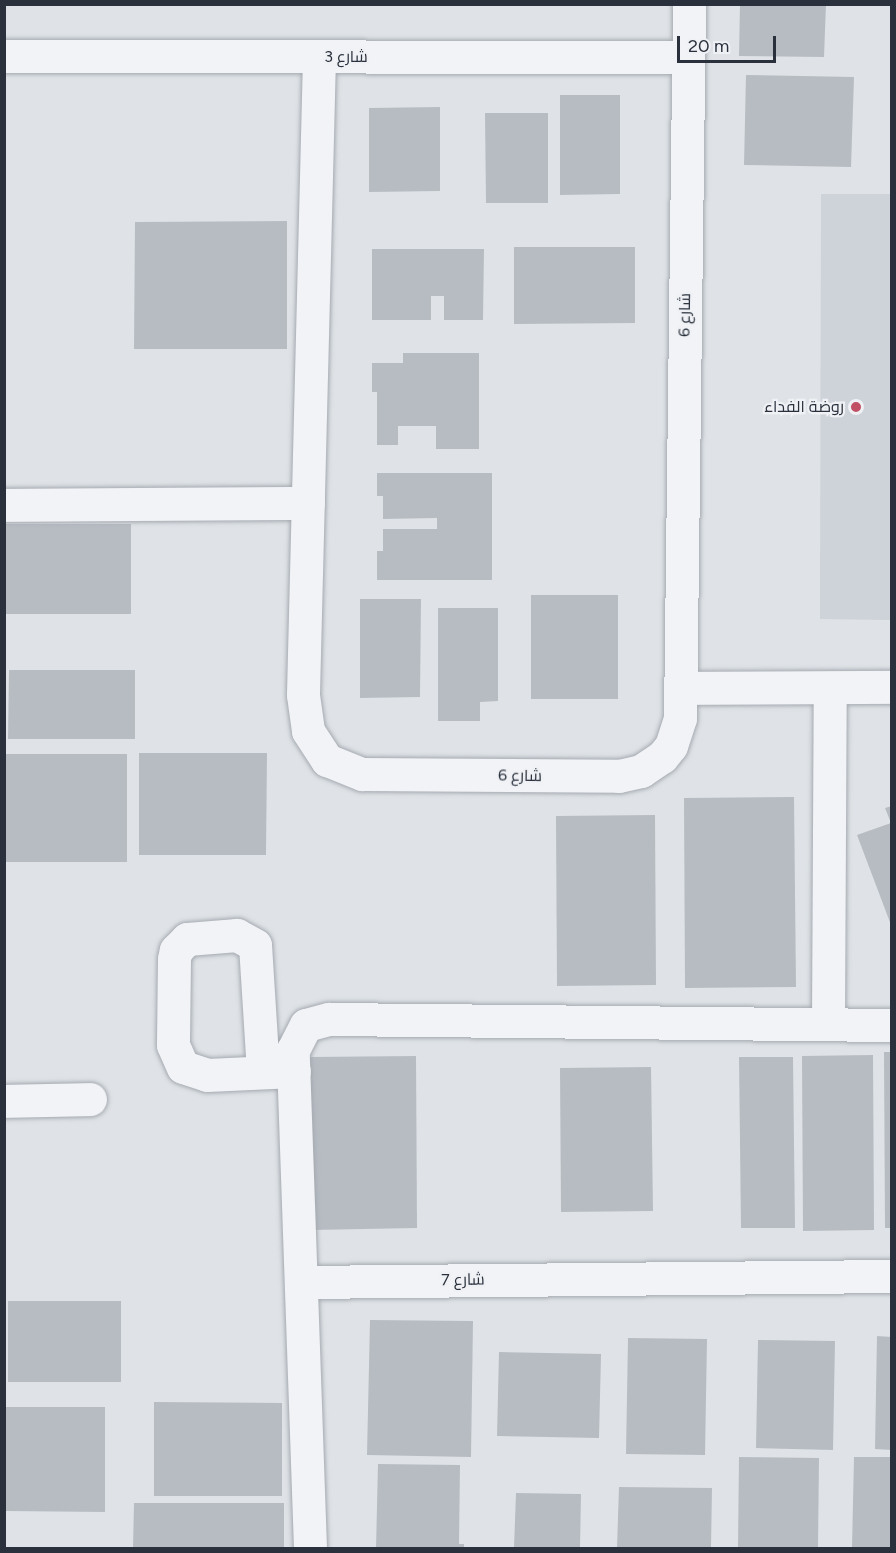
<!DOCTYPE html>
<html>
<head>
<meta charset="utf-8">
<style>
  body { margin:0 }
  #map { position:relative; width:896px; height:1553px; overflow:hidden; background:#dfe3e7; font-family:Figtree,Cairo,sans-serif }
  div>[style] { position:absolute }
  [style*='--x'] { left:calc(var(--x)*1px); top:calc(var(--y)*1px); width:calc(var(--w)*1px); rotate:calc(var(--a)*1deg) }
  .built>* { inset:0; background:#ced2d9 }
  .building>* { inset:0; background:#b7bcc3 }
  .roads { filter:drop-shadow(0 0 2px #a5aab1) drop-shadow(0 0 2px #a5aab1) }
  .minor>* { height:33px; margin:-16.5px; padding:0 16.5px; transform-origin:16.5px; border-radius:16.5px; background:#f2f3f6 }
  .dots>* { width:16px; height:16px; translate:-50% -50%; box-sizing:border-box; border:3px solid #eff1f5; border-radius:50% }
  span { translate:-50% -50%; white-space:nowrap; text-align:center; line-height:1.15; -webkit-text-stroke:4.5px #eff1f5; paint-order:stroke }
  .street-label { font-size:16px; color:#2a313d }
  .poi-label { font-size:16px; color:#2a313d }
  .right { translate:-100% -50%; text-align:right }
  .frame { position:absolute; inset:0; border:6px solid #2a313d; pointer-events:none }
  .scale { position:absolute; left:677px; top:36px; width:99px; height:27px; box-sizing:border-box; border:3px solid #2a313d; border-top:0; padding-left:8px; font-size:18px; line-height:21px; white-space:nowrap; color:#2a313d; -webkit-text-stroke:4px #eff1f5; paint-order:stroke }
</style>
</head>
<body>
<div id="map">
  <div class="built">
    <i style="clip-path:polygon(821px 194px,891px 194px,891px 620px,820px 619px)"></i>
  </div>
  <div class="building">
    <i style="clip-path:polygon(740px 4px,826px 4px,824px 57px,739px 56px)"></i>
    <i style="clip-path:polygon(746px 75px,854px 77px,851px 167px,744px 165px)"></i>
    <i style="clip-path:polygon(560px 95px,620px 95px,620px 194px,560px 195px)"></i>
    <i style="clip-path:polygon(440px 107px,440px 191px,369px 192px,369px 108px)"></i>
    <i style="clip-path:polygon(485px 113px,548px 113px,548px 203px,486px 203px)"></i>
    <i style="clip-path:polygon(287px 221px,287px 349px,134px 349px,135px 222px)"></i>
    <i style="clip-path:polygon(514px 247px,635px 247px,635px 323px,514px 324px)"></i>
    <i style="clip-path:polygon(372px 249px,484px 249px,483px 320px,444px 320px,444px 296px,431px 296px,431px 320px,372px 320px)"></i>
    <i style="clip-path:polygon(403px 353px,479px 353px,479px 449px,436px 449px,436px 426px,398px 426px,398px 445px,377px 445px,377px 392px,372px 392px,372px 363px,403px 363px)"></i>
    <i style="clip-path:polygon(377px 473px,492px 473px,492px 580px,377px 580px,377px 551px,383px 551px,383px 529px,437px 529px,437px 518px,383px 519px,383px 496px,377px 496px)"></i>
    <i style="clip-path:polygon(6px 524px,131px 524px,131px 614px,5px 614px)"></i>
    <i style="clip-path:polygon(531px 595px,618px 595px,618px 699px,531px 699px)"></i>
    <i style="clip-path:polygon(360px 599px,421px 599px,420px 697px,360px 698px)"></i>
    <i style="clip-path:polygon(438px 608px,498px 608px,498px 701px,480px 702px,480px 721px,438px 721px)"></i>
    <i style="clip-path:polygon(9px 670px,135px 670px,135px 739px,8px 739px)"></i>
    <i style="clip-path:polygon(139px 753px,267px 753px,266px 855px,139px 855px)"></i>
    <i style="clip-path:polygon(4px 754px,127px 754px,127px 862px,4px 862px)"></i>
    <i style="clip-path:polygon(794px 797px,796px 987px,685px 988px,684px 798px)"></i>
    <i style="clip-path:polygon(892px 806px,892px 925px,891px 925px,857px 835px,891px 823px,885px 808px)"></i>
    <i style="clip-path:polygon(655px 815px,656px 985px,557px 986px,556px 816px)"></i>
    <i style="clip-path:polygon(884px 1052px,892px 1052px,892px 1228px,885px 1228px)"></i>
    <i style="clip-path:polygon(873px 1055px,874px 1230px,803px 1231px,802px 1056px)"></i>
    <i style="clip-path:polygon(416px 1056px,417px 1228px,311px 1230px,310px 1057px)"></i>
    <i style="clip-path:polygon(739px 1057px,793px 1057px,795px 1228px,741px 1228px)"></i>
    <i style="clip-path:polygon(651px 1067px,653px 1211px,561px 1212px,560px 1068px)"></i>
    <i style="clip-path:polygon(8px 1301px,121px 1301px,121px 1382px,8px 1382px)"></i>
    <i style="clip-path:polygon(370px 1320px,473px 1321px,471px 1457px,367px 1455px)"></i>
    <i style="clip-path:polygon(877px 1336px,892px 1337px,892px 1450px,875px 1449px)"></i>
    <i style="clip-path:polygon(628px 1338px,707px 1339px,705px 1455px,626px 1454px)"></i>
    <i style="clip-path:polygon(758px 1340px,835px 1341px,833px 1450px,756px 1448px)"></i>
    <i style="clip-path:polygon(499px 1352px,601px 1354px,599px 1438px,497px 1436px)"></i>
    <i style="clip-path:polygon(154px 1402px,282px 1403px,282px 1496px,154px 1496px)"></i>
    <i style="clip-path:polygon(4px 1407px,105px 1407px,105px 1512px,4px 1511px)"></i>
    <i style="clip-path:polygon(739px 1457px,819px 1458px,818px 1548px,738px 1548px)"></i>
    <i style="clip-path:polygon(854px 1457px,892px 1457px,892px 1548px,852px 1548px)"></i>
    <i style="clip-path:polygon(378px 1464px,460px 1465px,459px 1544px,464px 1544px,464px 1548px,376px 1548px)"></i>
    <i style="clip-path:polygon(619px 1487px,712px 1488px,711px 1548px,617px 1548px)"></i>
    <i style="clip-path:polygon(516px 1493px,581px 1494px,580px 1548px,514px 1548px)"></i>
    <i style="clip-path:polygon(134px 1503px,284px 1503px,284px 1548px,133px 1548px)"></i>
  </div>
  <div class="roads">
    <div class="minor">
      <i style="--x:4;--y:56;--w:684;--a:0.08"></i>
      <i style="--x:319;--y:57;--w:638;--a:91.44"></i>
      <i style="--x:303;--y:695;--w:36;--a:82"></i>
      <i style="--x:308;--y:731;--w:35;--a:57"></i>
      <i style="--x:327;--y:760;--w:38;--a:22"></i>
      <i style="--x:362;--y:774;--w:257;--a:0.4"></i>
      <i style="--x:619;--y:776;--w:23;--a:-13"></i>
      <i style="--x:641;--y:771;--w:25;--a:-34"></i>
      <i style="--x:662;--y:757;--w:14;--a:-51"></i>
      <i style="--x:671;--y:746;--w:29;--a:-72"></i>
      <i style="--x:680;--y:718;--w:714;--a:-89.28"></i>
      <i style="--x:4;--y:505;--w:304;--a:-0.4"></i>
      <i style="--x:681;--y:688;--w:211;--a:-0.3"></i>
      <i style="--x:828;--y:1023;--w:334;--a:-89.7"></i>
      <i style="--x:263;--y:1072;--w:127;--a:-93.6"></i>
      <i style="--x:255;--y:945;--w:21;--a:-151"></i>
      <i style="--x:237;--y:935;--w:50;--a:175.4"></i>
      <i style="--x:187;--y:939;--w:16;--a:135"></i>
      <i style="--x:176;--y:950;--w:9;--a:103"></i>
      <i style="--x:174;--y:959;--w:86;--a:90.7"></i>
      <i style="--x:173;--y:1045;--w:24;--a:66"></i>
      <i style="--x:183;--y:1067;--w:25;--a:18"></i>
      <i style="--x:207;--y:1075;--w:87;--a:-2.6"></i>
      <i style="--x:4;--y:1101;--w:86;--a:-1.3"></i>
      <i style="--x:301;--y:1282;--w:591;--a:-0.58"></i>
      <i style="--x:310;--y:1548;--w:498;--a:-92"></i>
      <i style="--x:293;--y:1050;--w:28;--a:-63"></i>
      <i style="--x:306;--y:1025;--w:24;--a:-15"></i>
      <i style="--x:329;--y:1019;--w:563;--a:0.61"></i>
    </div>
  </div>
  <div class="dots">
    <i style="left:856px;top:407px;background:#c15064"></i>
  </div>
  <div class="street-label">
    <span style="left:346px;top:57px">شارع 3</span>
    <span style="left:685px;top:315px;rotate:-89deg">شارع 6</span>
    <span style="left:520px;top:776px;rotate:1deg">شارع 6</span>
    <span style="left:463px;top:1280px;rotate:-1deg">شارع 7</span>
  </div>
  <div class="poi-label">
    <span class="right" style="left:844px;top:407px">روضة الفداء</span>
  </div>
  <div class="frame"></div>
  <div class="scale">20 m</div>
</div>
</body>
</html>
